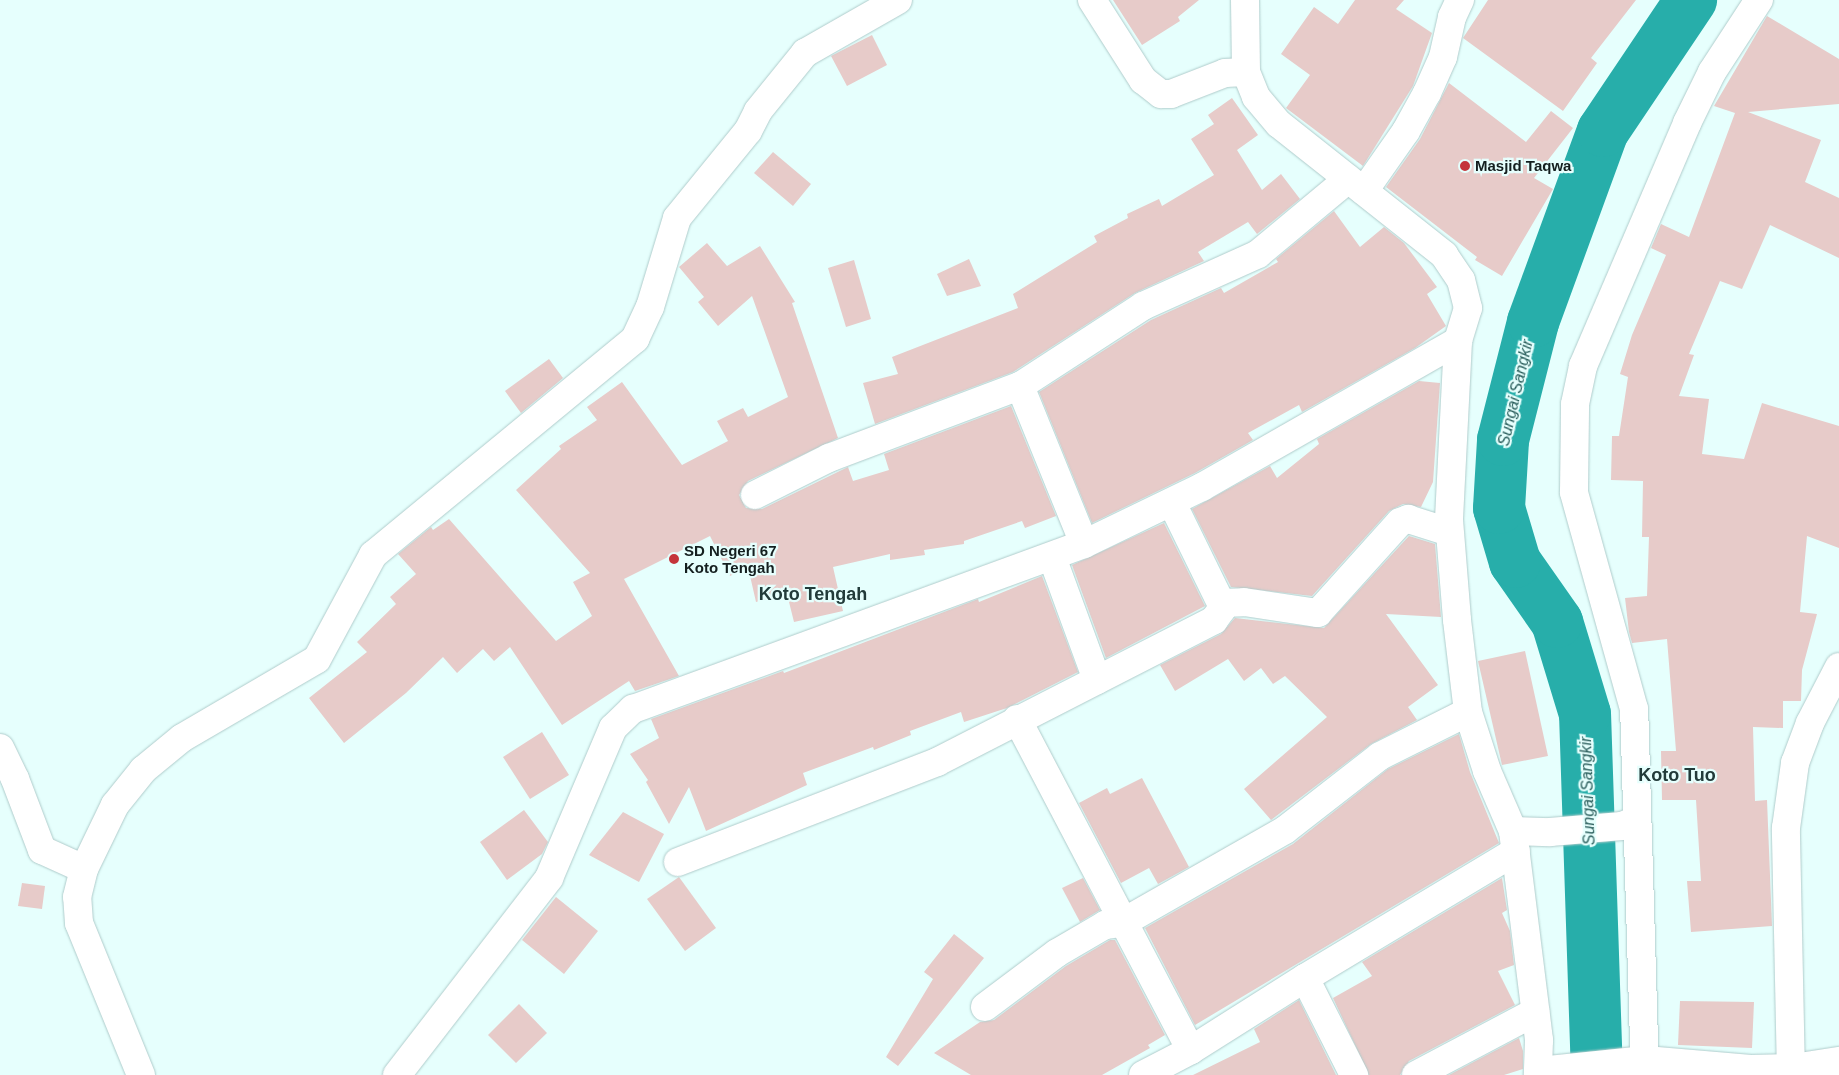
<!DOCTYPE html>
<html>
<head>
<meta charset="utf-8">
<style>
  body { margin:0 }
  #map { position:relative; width:1839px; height:1075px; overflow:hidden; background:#e6fffd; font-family:Helvetica,sans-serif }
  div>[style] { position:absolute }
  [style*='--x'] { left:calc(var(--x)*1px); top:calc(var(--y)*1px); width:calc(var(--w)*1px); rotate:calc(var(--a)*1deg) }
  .river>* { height:52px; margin:-26px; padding:0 26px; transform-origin:26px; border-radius:26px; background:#27aeaa }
  .building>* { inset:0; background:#e7cbc9 }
  .roads { filter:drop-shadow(0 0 1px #afcccb) drop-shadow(0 0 1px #afcccb) }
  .minor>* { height:28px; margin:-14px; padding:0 14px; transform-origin:14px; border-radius:14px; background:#fff }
  .dots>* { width:14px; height:14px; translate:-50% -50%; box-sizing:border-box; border:2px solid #e6fffd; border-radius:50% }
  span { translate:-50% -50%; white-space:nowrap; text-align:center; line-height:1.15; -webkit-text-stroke:4.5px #e6fffd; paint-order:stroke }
  .poi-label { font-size:15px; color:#141f1f; font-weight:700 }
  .left { translate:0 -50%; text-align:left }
  .water-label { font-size:16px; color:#285c5a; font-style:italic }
  .quarter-label { font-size:18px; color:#223b3a; font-weight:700 }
</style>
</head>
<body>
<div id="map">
  <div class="river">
    <i style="--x:1597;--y:1075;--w:361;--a:-91.9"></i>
    <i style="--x:1585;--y:714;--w:96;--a:-106.9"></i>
    <i style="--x:1557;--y:622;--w:73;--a:-125"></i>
    <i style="--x:1515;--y:562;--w:56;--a:-106.5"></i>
    <i style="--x:1499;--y:508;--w:68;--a:-86.6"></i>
    <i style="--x:1503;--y:440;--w:122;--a:-75.7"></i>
    <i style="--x:1533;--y:322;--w:203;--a:-69.9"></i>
    <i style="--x:1603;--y:131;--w:158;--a:-56.1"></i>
  </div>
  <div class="building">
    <i style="clip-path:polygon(1113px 0,1199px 0,1178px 17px,1180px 21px,1142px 45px)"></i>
    <i style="clip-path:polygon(1355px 0,1404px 0,1396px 9px,1432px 33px,1413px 86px,1363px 166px,1286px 108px,1310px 75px,1281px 54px,1314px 7px,1338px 24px)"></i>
    <i style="clip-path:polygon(1488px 0,1636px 0,1591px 58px,1597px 63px,1563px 111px,1463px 38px)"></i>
    <i style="clip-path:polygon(1767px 16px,1839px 59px,1839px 104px,1748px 112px,1821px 140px,1805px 182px,1839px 198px,1839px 258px,1770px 225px,1742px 289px,1720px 281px,1689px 354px,1694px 355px,1679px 396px,1709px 399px,1702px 454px,1744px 459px,1762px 403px,1839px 426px,1839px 548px,1807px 536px,1800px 612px,1817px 614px,1802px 670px,1801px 701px,1783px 701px,1783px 728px,1753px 727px,1755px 801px,1767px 800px,1772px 926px,1691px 932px,1687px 881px,1701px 881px,1696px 800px,1662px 800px,1661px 751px,1676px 751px,1667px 639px,1632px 643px,1629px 632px,1625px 598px,1647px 596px,1649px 537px,1642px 537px,1643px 481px,1611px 480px,1612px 436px,1619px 436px,1628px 377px,1620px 374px,1632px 335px,1666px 255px,1651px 248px,1661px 224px,1689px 237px,1735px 113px,1714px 106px)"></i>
    <i style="clip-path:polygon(872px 35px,887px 65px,847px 86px,831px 56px)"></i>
    <i style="clip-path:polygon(1449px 83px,1526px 142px,1551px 111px,1573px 128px,1534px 178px,1553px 189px,1502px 276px,1475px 260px,1477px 257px,1386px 187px,1420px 139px)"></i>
    <i style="clip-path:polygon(1232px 98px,1258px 135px,1237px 150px,1262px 190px,1281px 174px,1300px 199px,1257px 234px,1248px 222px,1198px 252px,1204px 261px,1135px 293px,1013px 372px,875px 424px,863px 383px,898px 374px,892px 357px,1018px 308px,1013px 294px,1097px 242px,1094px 236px,1128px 218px,1127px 214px,1159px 199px,1162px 206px,1214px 175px,1191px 139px,1214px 124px,1208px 115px)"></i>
    <i style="clip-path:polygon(773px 152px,811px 184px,793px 206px,754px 173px)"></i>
    <i style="clip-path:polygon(1334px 211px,1360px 247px,1384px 227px,1404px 243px,1437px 287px,1427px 294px,1446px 326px,1415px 348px,1302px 412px,1299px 405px,1248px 433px,1253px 440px,1195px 473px,1092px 523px,1039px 392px,1151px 320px,1221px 288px,1224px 293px,1278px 262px,1276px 259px)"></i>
    <i style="clip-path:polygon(707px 243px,727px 266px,760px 246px,795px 302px,792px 303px,838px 438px,748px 481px,739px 495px,746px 508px,762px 509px,848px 467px,853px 481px,889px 470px,884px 454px,1011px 406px,1056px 516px,1025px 528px,1022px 521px,964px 541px,964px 544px,924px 550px,925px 555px,890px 560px,890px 554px,833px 567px,843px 611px,794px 622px,787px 594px,756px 602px,748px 567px,730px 576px,710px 536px,624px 579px,679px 676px,635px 691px,629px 681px,562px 725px,510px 647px,494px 661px,483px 649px,457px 673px,443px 657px,406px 693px,344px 743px,309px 698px,367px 652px,357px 642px,396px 604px,390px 597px,416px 574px,398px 554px,431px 527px,433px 530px,449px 519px,556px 641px,592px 616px,573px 582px,590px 573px,516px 490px,561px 449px,559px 446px,597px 420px,587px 407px,622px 382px,682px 465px,728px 441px,717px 421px,743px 408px,748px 417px,788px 397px,752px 296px,718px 326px,698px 302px,704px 297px,679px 267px)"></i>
    <i style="clip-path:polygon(969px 259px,981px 286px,947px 296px,937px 274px)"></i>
    <i style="clip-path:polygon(854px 260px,871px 319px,846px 327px,828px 268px)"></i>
    <i style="clip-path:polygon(549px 359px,563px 378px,521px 413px,505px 391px)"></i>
    <i style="clip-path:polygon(1419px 381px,1440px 383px,1433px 482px,1421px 507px,1403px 504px,1389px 511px,1312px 596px,1231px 587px,1192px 509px,1270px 466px,1277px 478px,1319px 444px,1317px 439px)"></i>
    <i style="clip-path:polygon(1164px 523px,1205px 606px,1106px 658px,1072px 565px)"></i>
    <i style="clip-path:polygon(1409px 536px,1435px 544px,1441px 617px,1386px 614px,1438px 685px,1408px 707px,1417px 720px,1371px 744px,1271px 820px,1244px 789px,1327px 717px,1285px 676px,1273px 684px,1261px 668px,1244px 681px,1228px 659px,1175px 691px,1160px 665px,1221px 634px,1235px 618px,1324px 628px)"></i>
    <i style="clip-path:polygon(1042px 576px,1078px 672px,1007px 708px,964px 722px,961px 712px,910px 731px,911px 735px,874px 750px,873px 747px,803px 773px,807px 785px,706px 831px,689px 787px,669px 824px,646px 782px,648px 780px,630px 754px,659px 738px,651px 719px,783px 671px,784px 673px,978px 599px,979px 602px)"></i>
    <i style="clip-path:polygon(1525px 651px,1548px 756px,1502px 765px,1478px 661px)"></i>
    <i style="clip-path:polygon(542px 732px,569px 775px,530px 799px,503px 757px)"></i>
    <i style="clip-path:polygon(1459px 734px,1470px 772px,1499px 843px,1195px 1025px,1145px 928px,1293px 844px,1388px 769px)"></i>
    <i style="clip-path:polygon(1142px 778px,1189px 867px,1158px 884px,1149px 868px,1121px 883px,1079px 803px,1107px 788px,1110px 794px)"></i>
    <i style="clip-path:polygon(524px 810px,548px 842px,542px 854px,507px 880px,480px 842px)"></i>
    <i style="clip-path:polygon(623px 812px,664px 834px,639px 882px,589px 855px)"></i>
    <i style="clip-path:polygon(679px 877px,716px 928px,685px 951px,647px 899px)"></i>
    <i style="clip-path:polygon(1083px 878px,1100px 910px,1080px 922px,1062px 888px)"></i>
    <i style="clip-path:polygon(1502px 878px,1507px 910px,1502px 913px,1510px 931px,1514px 965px,1498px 971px,1515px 1005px,1409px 1061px,1400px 1075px,1369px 1075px,1333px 998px,1372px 976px,1362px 962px)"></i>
    <i style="clip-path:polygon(22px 883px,45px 886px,42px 909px,18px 906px)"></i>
    <i style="clip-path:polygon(556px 897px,598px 931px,564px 974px,522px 940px)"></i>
    <i style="clip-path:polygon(954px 934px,984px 958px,898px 1066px,886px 1057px,933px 979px,924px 972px)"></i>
    <i style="clip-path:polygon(1110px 940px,1115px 940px,1165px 1035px,1148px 1045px,1150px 1048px,1102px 1075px,971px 1075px,934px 1053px,980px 1022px,994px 1020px,1066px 966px)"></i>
    <i style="clip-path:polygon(1299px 1000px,1336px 1075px,1193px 1075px,1260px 1042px,1254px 1029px)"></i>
    <i style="clip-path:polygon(1680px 1001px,1754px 1002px,1752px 1048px,1678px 1045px)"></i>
    <i style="clip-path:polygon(519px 1004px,547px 1033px,516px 1063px,488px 1035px)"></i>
    <i style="clip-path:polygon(1519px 1038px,1523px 1051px,1523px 1069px,1504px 1075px,1449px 1075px)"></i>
  </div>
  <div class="roads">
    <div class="minor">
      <i style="--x:1092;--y:0;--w:95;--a:57.5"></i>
      <i style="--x:1143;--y:80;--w:23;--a:38"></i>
      <i style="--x:1161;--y:94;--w:10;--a:0"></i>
      <i style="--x:1171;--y:94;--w:58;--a:-21.3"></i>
      <i style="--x:1225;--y:73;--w:21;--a:-3"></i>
      <i style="--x:1245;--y:0;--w:72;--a:89.2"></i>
      <i style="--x:1246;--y:72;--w:27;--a:68"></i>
      <i style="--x:1256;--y:97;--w:35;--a:50"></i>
      <i style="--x:1279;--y:124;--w:211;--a:38.4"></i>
      <i style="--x:1444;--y:255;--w:30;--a:56"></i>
      <i style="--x:1461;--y:280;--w:29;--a:76"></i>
      <i style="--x:1468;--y:308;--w:34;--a:107"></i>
      <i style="--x:1458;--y:341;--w:179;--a:92.9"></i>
      <i style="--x:1449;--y:520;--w:100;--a:85.4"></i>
      <i style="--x:1457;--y:620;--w:93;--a:83.2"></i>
      <i style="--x:1468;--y:712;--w:62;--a:72.1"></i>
      <i style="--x:1487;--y:771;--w:65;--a:66.6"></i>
      <i style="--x:1513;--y:831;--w:211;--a:82.9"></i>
      <i style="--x:1539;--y:1040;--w:35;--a:92"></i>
      <i style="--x:1364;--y:191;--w:73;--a:-55"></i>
      <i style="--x:1406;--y:131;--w:43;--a:-61.1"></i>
      <i style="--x:1427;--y:93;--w:39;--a:-66"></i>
      <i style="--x:1443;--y:57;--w:41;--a:-77.3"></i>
      <i style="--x:1452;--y:17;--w:19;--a:-65"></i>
      <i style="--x:1020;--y:386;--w:170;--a:67.9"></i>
      <i style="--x:755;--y:495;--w:83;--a:-26.6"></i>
      <i style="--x:829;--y:458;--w:204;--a:-20.7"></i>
      <i style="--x:1020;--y:386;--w:147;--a:-33"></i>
      <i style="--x:1143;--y:306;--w:126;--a:-24.3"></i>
      <i style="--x:1258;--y:254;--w:117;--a:-39.8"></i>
      <i style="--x:1052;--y:557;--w:131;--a:69.9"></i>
      <i style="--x:1221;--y:603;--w:23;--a:-2"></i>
      <i style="--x:1244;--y:602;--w:75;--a:8.5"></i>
      <i style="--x:1318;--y:613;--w:122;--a:-48"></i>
      <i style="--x:1400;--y:522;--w:9;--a:-21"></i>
      <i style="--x:1408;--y:519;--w:43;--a:17.6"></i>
      <i style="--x:1017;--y:719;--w:374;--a:62.3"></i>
      <i style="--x:0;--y:748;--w:34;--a:64"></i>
      <i style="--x:15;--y:779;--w:76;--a:69.2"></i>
      <i style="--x:42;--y:850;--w:46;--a:24.3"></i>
      <i style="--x:1513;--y:831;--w:37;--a:2"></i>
      <i style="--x:1550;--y:832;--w:72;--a:-4.8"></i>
      <i style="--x:1622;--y:826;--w:16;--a:-22"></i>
      <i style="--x:678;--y:862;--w:278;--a:-21.1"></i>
      <i style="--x:937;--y:762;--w:311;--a:-27.1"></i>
      <i style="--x:1214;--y:620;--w:14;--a:-54"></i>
      <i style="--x:1222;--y:609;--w:6;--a:-99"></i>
      <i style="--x:1221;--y:603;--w:111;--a:-116.1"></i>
      <i style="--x:1305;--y:978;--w:109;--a:63.2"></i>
      <i style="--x:985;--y:1007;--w:90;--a:-36.9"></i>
      <i style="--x:1057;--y:953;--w:56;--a:-30.3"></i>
      <i style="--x:1105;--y:925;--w:17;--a:-7"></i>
      <i style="--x:1122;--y:923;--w:188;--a:-29.7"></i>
      <i style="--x:1285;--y:830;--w:120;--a:-37.9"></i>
      <i style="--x:1380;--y:756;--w:98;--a:-26.6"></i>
      <i style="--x:1539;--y:1071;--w:107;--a:-5.9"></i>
      <i style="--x:1645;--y:1060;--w:106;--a:4.9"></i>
      <i style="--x:1751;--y:1069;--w:42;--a:-1.4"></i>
      <i style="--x:1793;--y:1068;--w:47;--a:-8.7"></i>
      <i style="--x:141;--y:1075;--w:164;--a:-112.2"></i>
      <i style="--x:79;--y:923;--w:26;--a:-94"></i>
      <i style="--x:77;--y:897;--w:29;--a:-76"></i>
      <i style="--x:84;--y:869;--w:71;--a:-64.2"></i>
      <i style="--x:115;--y:805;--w:45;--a:-51.3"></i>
      <i style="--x:143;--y:770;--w:50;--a:-39.4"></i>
      <i style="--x:182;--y:738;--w:156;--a:-30.3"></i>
      <i style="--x:317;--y:659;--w:118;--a:-61.7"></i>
      <i style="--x:373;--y:555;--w:340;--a:-39.5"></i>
      <i style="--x:635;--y:339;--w:35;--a:-65"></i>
      <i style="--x:650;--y:307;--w:93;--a:-73.1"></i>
      <i style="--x:677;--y:218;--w:112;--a:-50.8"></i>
      <i style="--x:748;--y:131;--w:22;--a:-63"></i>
      <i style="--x:758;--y:111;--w:75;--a:-51"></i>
      <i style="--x:805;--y:53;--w:107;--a:-29.7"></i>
      <i style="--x:397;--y:1075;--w:249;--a:-52.3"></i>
      <i style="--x:549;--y:878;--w:163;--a:-66.9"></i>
      <i style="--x:613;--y:728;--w:28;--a:-44"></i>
      <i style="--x:633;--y:709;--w:480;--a:-20.1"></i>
      <i style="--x:1084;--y:544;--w:131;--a:-25.8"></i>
      <i style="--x:1202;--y:487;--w:295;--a:-29.7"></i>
      <i style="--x:1143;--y:1075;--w:54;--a:-27.5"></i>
      <i style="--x:1191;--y:1050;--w:135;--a:-32.3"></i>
      <i style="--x:1305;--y:978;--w:246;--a:-31"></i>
      <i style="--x:1416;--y:1075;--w:135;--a:-27.9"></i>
      <i style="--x:1645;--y:1075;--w:366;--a:-91.7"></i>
      <i style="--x:1634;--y:709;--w:225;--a:-105.5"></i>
      <i style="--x:1574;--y:492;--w:88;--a:-89.3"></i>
      <i style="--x:1575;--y:404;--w:39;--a:-78"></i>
      <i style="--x:1583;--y:366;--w:264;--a:-66.8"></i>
      <i style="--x:1687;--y:123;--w:57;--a:-63.9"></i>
      <i style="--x:1712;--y:72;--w:86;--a:-56.9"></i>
      <i style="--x:1791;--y:1075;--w:247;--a:-91.2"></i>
      <i style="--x:1786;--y:828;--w:66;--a:-82.1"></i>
      <i style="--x:1795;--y:763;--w:43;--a:-69.4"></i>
      <i style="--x:1810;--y:723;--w:63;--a:-62.6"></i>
    </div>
  </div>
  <div class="dots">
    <i style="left:1465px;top:166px;background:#c4353b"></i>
    <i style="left:674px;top:559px;background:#c4353b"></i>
  </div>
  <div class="poi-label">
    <span class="left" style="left:1475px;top:166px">Masjid Taqwa</span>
    <span class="left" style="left:684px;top:559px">SD Negeri 67<br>Koto Tengah</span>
  </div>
  <div class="water-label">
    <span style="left:1516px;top:393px;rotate:-77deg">Sungai Sangkir</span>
    <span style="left:1588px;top:791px;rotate:-92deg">Sungai Sangkir</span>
  </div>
  <div class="quarter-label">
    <span style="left:813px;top:594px">Koto Tengah</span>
    <span style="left:1677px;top:775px">Koto Tuo</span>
  </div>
</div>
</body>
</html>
